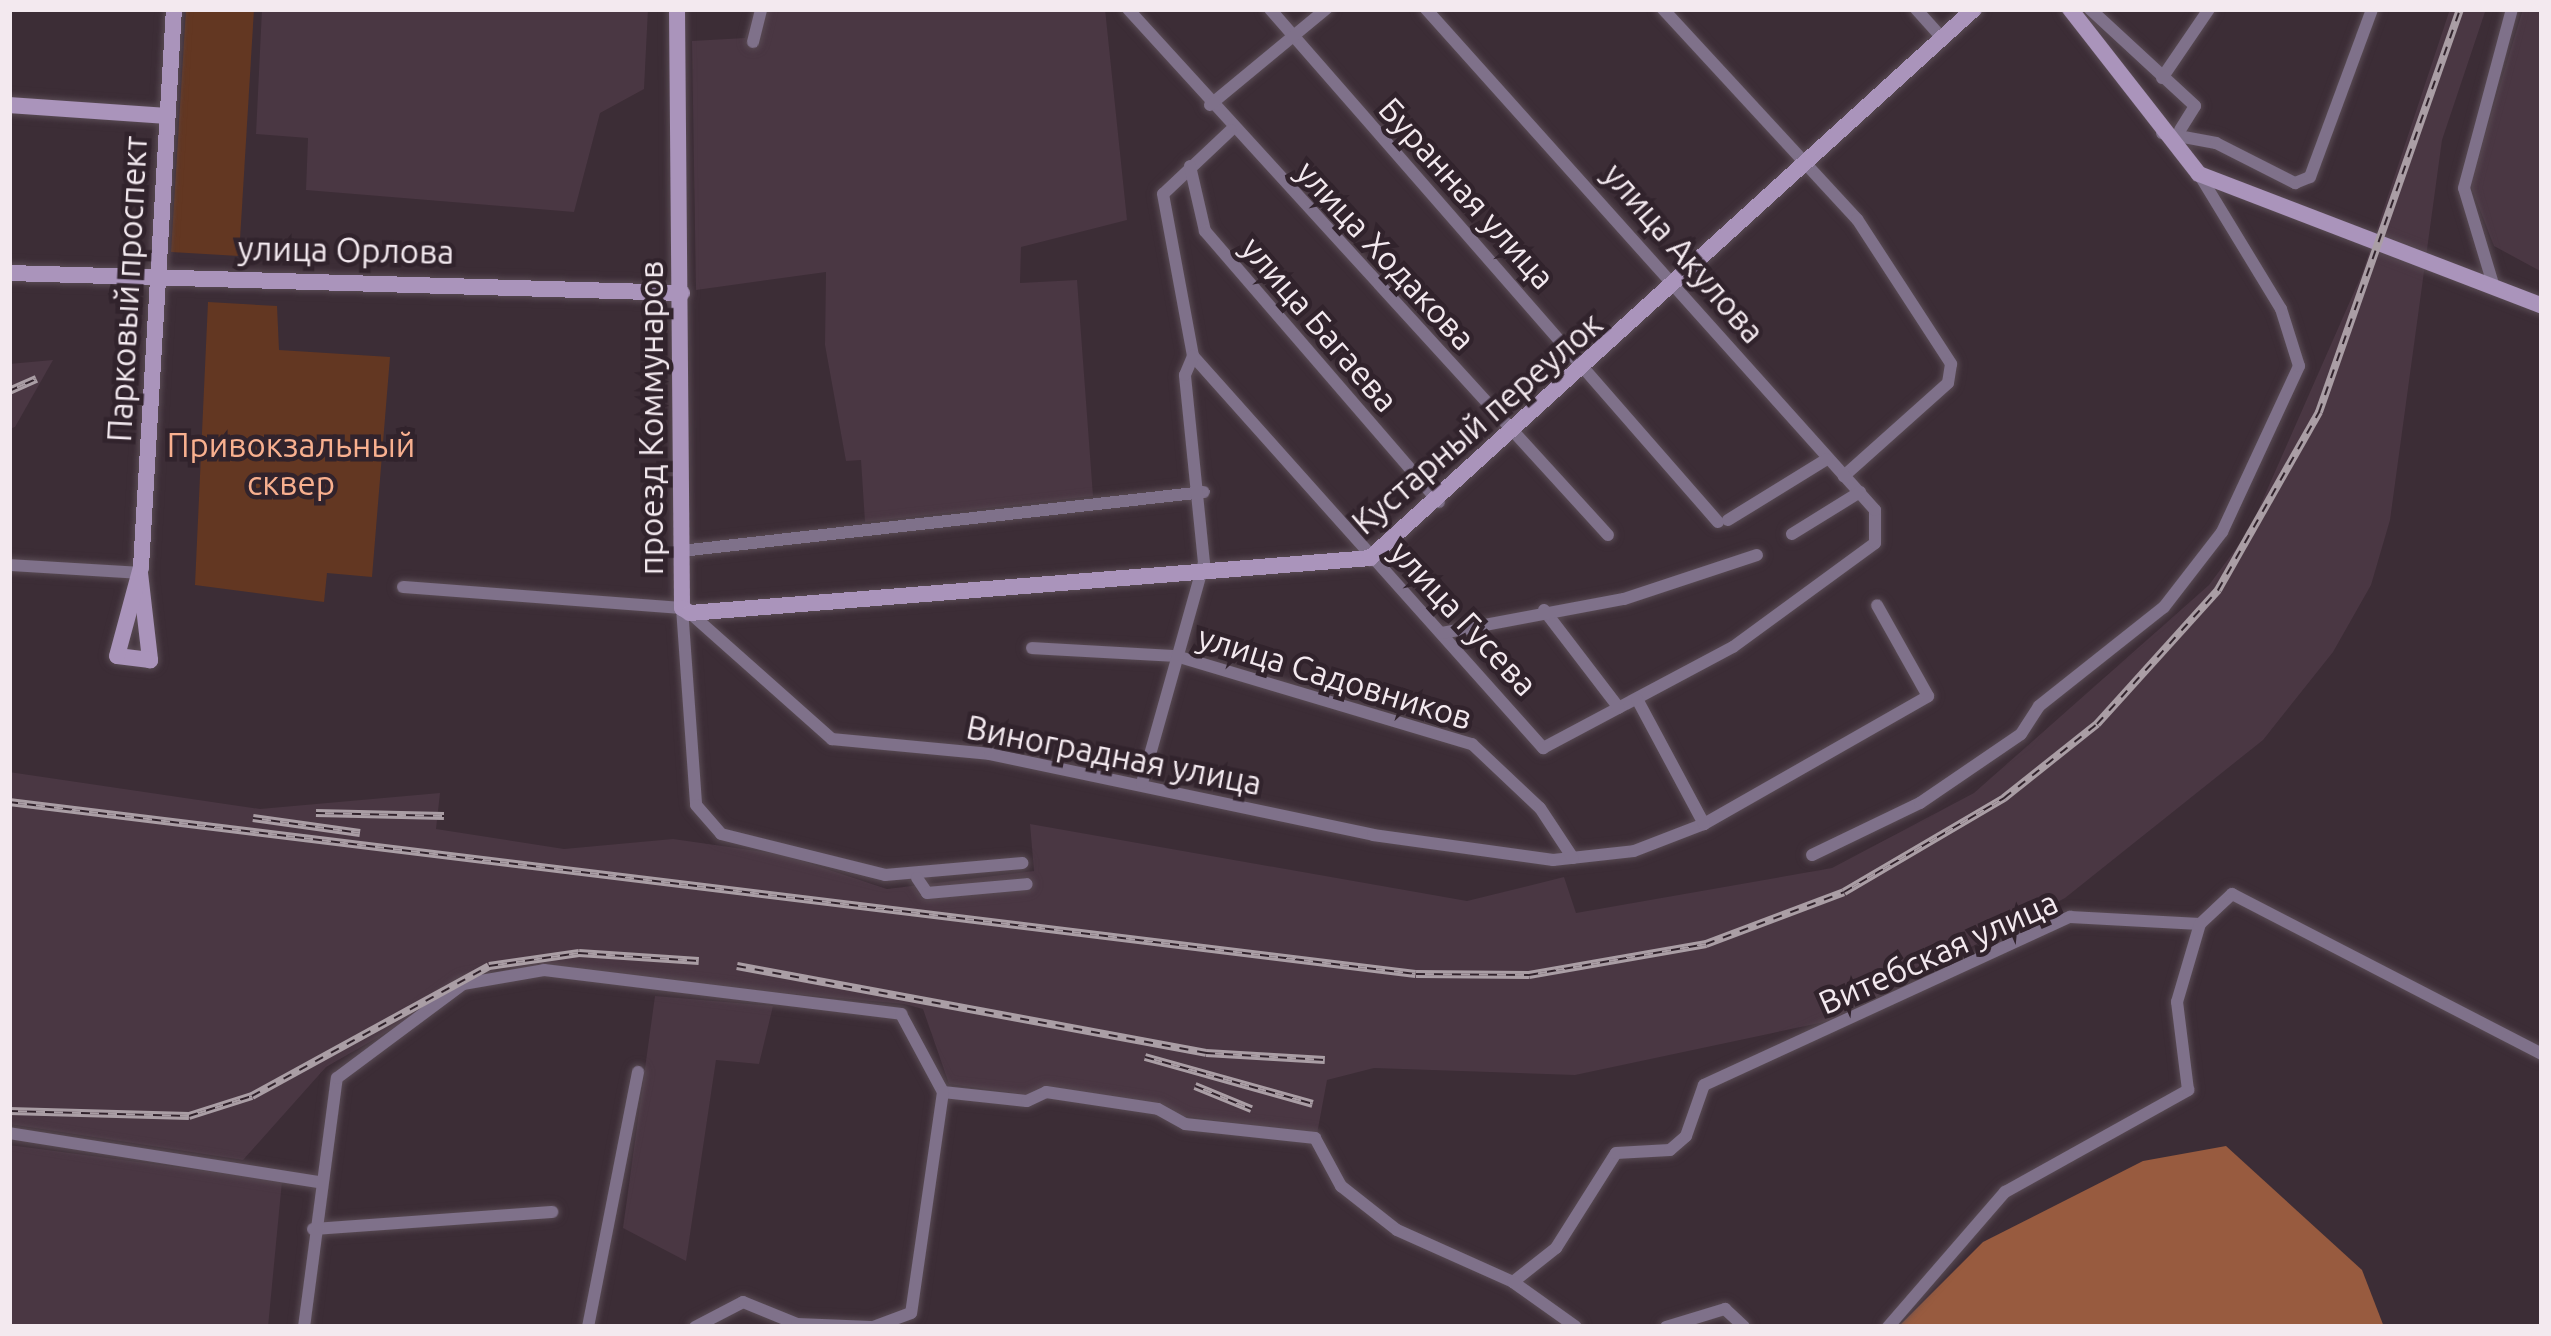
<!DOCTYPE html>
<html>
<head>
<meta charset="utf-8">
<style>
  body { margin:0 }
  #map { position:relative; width:2551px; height:1336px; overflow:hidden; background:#3c2d36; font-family:Ubuntu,sans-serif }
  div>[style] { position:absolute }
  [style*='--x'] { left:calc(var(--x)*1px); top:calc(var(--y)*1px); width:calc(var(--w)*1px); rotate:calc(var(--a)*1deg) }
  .built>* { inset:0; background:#4a3743 }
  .green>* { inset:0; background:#633722 }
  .forest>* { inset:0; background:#985b3f }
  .roads { filter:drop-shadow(0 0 3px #594b54) drop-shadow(0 0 3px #594b54) }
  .street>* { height:12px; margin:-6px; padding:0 6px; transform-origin:6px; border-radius:6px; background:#7f718a }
  .secondary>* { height:16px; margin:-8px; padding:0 8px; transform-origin:8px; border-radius:8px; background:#aa94bb }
  .rail>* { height:8px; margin-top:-4px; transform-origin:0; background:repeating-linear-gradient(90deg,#31232c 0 9px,#aa9ea5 0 18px); box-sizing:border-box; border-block:3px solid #aa9ea5 }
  span { translate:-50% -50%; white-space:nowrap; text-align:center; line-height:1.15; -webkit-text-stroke:9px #31232c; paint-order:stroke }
  .street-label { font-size:33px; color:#f3e9ef }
  .park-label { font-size:33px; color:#f8b08f }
  .frame { position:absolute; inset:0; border:12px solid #f3e9ef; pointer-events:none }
</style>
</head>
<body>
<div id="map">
  <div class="built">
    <i style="clip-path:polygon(262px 9px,648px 9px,644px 89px,600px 113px,574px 212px,306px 190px,308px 138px,256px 134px)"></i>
    <i style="clip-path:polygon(754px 9px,1105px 9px,1127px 220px,1021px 247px,1020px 283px,1077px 280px,1093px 496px,865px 522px,861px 460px,846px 461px,825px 345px,826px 272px,696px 290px,692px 41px,745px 38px)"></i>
    <i style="clip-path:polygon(2450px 9px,2486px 9px,2442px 140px,2390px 520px,2371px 585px,2333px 652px,2263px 740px,2065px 898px,1829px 1021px,1575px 1075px,1374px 1068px,1327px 1080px,1317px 1134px,949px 1084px,923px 1009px,904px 1004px,501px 967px,326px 1067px,243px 1160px,9px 1124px,9px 772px,260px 809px,440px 793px,436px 829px,564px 849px,673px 839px,784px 855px,887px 889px,1034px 871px,1030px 824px,1467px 901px,1564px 877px,1576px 913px,1832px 868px,1974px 793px,2209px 585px,2249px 531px,2362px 274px)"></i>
    <i style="clip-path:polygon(2523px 9px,2542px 9px,2542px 272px,2494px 246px,2470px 184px)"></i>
    <i style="clip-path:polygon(53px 360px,15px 427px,9px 429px,9px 364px)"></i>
    <i style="clip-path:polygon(655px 996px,773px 1006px,759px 1064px,716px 1060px,686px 1261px,623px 1228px)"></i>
    <i style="clip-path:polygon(9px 1145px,282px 1181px,268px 1327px,9px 1327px)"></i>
  </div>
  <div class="green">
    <i style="clip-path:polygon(186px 9px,254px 9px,239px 256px,171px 252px)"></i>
    <i style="clip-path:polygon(208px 302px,277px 306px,279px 350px,390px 357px,372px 577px,327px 573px,324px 602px,195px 585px)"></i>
  </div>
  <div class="forest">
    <i style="clip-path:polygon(2226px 1146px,2362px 1270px,2384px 1327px,1898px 1327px,1983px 1242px,2143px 1161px)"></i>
  </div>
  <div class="roads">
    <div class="street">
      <i style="--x:1128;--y:9;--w:712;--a:47.62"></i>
      <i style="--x:1270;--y:9;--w:681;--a:48.87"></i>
      <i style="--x:1663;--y:9;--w:286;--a:47.3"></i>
      <i style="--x:1857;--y:219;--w:173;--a:57"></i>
      <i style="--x:1951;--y:364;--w:19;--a:99"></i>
      <i style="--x:1948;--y:383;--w:140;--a:138.2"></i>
      <i style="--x:1916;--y:9;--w:38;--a:48"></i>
      <i style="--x:2090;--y:9;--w:143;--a:42.7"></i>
      <i style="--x:2195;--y:106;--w:28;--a:122"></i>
      <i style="--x:753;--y:42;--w:34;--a:-76"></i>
      <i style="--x:2162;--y:78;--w:83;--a:-55.7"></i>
      <i style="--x:1210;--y:105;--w:151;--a:-39.6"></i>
      <i style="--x:1231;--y:130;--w:93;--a:136.7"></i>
      <i style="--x:1163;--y:194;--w:165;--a:79.5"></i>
      <i style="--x:1193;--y:356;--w:526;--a:48.24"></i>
      <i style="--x:1543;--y:748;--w:215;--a:-28"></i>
      <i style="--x:1733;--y:647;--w:176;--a:-36.2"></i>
      <i style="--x:1875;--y:543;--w:33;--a:-90"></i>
      <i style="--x:1875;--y:510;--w:673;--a:-131.87"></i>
      <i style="--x:2162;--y:133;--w:55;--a:10.5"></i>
      <i style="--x:2216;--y:143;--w:89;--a:26.9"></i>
      <i style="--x:2295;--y:183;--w:16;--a:-22"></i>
      <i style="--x:2310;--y:177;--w:179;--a:-69.7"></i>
      <i style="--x:1190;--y:166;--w:67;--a:77"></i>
      <i style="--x:1205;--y:231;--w:358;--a:49.2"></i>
      <i style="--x:2493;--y:284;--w:100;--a:-106.8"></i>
      <i style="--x:2464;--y:188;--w:185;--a:-75"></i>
      <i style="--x:1728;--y:520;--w:116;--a:-31.6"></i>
      <i style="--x:1792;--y:534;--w:80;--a:-31.7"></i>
      <i style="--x:681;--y:551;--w:526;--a:-6.44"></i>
      <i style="--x:9;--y:565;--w:131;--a:3.5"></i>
      <i style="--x:403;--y:587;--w:280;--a:4.3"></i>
      <i style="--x:682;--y:608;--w:197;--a:85.9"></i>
      <i style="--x:696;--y:805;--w:38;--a:49"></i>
      <i style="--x:721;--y:834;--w:169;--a:14"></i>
      <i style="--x:885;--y:875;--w:138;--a:-5"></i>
      <i style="--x:1544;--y:610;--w:123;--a:52.6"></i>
      <i style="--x:690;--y:613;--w:190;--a:41.6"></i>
      <i style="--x:832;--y:739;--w:159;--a:5.4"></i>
      <i style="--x:990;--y:754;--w:391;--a:11.9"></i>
      <i style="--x:1373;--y:835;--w:182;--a:7.9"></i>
      <i style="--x:1553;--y:860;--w:81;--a:-6.3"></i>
      <i style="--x:1634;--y:851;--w:75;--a:-21.1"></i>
      <i style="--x:1704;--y:824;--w:258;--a:-29.7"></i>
      <i style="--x:1928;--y:696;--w:104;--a:-119.3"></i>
      <i style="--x:1442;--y:633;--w:185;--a:-10.6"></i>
      <i style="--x:1624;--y:599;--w:140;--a:-18.3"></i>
      <i style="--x:1032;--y:648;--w:144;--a:3.2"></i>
      <i style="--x:1176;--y:656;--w:309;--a:16.6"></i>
      <i style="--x:1472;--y:744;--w:93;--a:43.3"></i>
      <i style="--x:1540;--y:808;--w:60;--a:56.6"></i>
      <i style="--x:1637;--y:699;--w:142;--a:61.8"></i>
      <i style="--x:1142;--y:783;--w:229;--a:-74.3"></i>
      <i style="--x:1204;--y:563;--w:189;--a:-95.8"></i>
      <i style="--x:1185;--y:375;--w:21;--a:-67"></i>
      <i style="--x:1812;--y:855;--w:120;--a:-25.7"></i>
      <i style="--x:1920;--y:803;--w:122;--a:-34.3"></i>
      <i style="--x:2021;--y:734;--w:33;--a:-57"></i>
      <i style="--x:2039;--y:706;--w:159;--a:-38.4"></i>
      <i style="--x:2164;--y:607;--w:95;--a:-52.3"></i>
      <i style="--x:2222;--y:532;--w:183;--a:-65.1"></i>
      <i style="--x:2299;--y:366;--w:60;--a:-107.5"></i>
      <i style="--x:2281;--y:309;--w:158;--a:-121.3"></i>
      <i style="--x:917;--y:878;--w:18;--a:56"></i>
      <i style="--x:927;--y:893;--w:100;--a:-5.1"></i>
      <i style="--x:943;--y:1092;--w:84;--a:6.1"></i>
      <i style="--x:1027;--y:1101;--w:21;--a:-25"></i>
      <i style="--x:1046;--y:1092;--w:113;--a:8.6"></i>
      <i style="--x:1158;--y:1109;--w:31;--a:29"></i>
      <i style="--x:1185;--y:1124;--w:131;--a:6.1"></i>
      <i style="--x:1315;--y:1138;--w:55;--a:61.6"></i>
      <i style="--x:1341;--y:1186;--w:71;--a:38.2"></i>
      <i style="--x:1397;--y:1230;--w:127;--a:24.1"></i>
      <i style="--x:1513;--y:1282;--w:55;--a:-38.3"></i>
      <i style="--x:1556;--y:1248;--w:112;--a:-57.7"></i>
      <i style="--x:1616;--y:1153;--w:54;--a:-3.2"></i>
      <i style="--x:1670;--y:1150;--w:21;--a:-41"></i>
      <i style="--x:1686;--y:1136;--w:54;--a:-70.6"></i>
      <i style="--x:1704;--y:1085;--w:403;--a:-24.7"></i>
      <i style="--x:2070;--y:917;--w:130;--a:3.1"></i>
      <i style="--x:2200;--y:924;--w:44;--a:-43.2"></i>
      <i style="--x:2232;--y:894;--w:349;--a:27.3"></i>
      <i style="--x:9;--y:1133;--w:315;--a:9"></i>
      <i style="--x:313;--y:1229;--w:240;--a:-4.1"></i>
      <i style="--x:1513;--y:1282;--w:77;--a:35.5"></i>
      <i style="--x:304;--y:1327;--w:251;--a:-82.5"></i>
      <i style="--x:337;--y:1078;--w:157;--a:-36.7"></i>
      <i style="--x:463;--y:984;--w:82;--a:-9.8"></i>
      <i style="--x:544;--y:970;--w:360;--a:7"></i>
      <i style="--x:901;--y:1014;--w:89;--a:61.7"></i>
      <i style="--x:943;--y:1092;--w:223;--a:98.2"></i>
      <i style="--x:911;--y:1313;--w:40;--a:159.8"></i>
      <i style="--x:588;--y:1327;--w:260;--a:-78.9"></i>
      <i style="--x:695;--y:1327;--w:54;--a:-27.5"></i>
      <i style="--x:743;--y:1302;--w:58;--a:22.2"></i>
      <i style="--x:797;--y:1324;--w:74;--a:2.3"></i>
      <i style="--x:1666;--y:1327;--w:62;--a:-17"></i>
      <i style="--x:1725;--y:1309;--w:26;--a:43"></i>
      <i style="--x:1888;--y:1327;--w:179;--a:-49.1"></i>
      <i style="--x:2005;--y:1192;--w:210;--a:-29.1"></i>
      <i style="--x:2188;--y:1090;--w:89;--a:-97.1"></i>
      <i style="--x:2177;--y:1002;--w:81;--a:-73.6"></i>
    </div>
    <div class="secondary">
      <i style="--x:677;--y:9;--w:599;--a:89.52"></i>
      <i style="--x:682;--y:608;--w:9;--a:32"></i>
      <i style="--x:690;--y:613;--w:682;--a:-4.62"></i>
      <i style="--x:1370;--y:558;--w:816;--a:-42.27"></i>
      <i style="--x:2070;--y:9;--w:209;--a:52"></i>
      <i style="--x:2199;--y:174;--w:368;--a:21"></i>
      <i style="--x:9;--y:105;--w:158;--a:4"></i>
      <i style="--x:9;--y:273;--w:673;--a:1.7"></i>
      <i style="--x:140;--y:573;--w:88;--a:83.4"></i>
      <i style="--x:150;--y:660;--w:33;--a:-173"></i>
      <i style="--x:117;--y:656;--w:92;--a:-74.9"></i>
      <i style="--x:141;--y:567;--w:559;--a:-86.62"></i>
    </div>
  </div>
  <div class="rail">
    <i style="--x:9;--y:391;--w:30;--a:-24"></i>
    <i style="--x:9;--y:802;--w:1417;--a:6.97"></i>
    <i style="--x:1416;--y:974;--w:113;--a:0.5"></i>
    <i style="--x:1529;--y:975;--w:180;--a:-9.9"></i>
    <i style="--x:1706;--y:944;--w:147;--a:-20.6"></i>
    <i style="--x:1844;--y:892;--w:186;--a:-30.4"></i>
    <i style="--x:2004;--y:798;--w:119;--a:-38.5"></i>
    <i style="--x:2097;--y:724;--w:181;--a:-47.9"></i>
    <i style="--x:2218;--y:590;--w:205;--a:-60.4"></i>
    <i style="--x:2319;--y:412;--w:427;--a:-70.7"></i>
    <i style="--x:316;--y:813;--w:128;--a:1.3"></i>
    <i style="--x:253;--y:818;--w:108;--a:8"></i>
    <i style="--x:737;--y:966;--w:477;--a:10.5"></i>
    <i style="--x:1206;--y:1053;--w:119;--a:3.4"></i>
    <i style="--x:1145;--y:1057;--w:174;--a:15.6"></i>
    <i style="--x:1195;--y:1086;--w:61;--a:22.3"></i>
    <i style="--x:9;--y:1111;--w:180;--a:1.6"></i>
    <i style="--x:189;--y:1116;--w:66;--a:-17.6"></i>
    <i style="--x:252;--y:1096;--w:270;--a:-28.7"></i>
    <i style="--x:489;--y:966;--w:91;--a:-8.2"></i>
    <i style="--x:579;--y:953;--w:120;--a:3.8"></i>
  </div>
  <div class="street-label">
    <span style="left:1467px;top:193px;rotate:48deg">Буранная улица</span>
    <span style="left:346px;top:250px;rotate:1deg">улица Орлова</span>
    <span style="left:1684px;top:253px;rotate:49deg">улица Акулова</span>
    <span style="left:1386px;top:255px;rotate:47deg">улица Ходакова</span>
    <span style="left:127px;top:289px;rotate:-87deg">Парковый проспект</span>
    <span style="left:1320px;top:324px;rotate:49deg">улица Багаева</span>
    <span style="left:651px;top:418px;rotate:-90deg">проезд Коммунаров</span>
    <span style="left:1477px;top:423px;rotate:-41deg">Кустарный переулок</span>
    <span style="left:1464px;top:618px;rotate:47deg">улица Гусева</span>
    <span style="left:1335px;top:677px;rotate:17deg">улица Садовников</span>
    <span style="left:1114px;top:755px;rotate:11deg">Виноградная улица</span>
    <span style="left:1938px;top:952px;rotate:-24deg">Витебская улица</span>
  </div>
  <div class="park-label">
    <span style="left:291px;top:464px">Привокзальный<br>сквер</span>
  </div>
  <div class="frame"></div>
</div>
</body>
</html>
